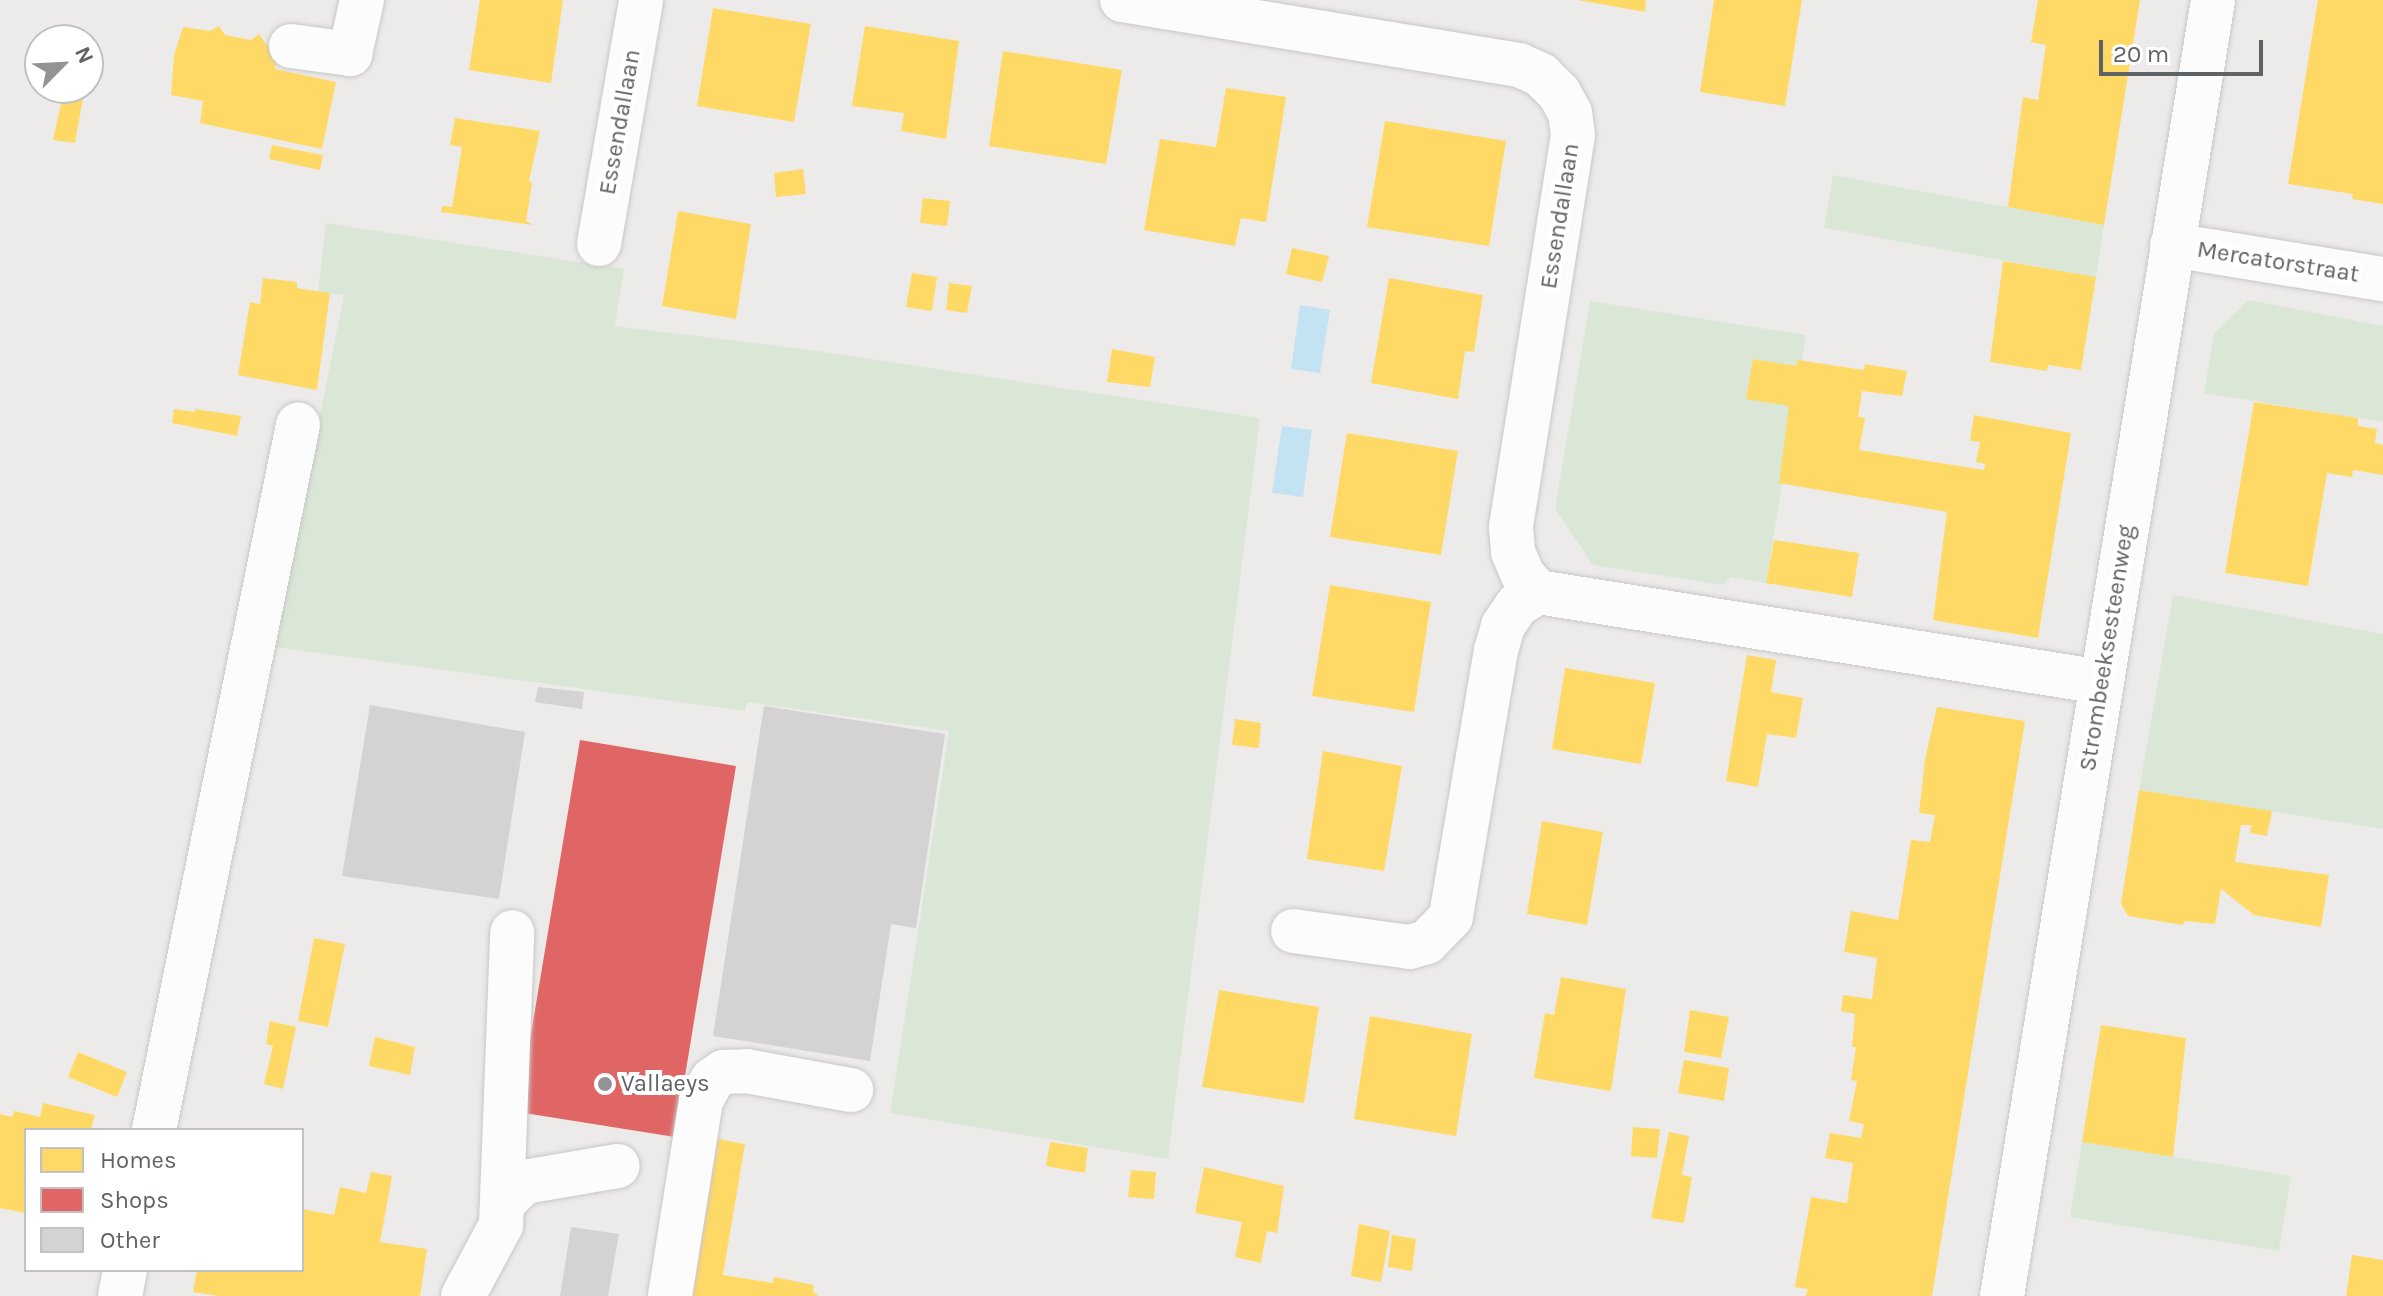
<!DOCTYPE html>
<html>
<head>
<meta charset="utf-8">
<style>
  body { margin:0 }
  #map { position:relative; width:2383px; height:1296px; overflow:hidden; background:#edebe9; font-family:Karla,sans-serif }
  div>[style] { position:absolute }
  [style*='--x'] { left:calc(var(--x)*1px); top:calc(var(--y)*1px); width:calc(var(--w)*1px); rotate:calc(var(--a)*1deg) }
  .green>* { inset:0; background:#dae7d6 }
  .water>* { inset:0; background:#c3e3f2 }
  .homes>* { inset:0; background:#ffd966 }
  .shops>* { inset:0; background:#e06666 }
  .building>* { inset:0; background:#d4d2d2 }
  .roads { filter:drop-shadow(0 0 2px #c8c8c8) drop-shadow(0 0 2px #c8c8c8) }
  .minor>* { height:44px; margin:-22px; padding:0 22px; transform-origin:22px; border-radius:22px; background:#fcfcfc }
  .dots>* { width:22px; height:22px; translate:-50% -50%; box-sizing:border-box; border:4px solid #fff; border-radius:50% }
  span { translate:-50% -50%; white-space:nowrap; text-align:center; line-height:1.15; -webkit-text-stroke:8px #fff; paint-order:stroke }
  .street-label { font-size:24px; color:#5f6366 }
  .poi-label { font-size:24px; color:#5f6366 }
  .left { translate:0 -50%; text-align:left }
  .legend { position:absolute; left:24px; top:1128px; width:280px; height:144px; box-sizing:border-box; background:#fff; border:2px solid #bfc1c2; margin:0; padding:10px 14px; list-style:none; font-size:24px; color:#5f6366 }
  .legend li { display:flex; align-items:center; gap:16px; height:40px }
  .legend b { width:40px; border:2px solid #bfc1c2 }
  .north { position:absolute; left:24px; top:24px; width:80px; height:80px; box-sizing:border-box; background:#fff; border:2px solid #bfc1c2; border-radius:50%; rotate:66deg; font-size:22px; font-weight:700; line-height:32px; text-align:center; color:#5f6366 }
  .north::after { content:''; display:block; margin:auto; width:28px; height:36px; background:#919394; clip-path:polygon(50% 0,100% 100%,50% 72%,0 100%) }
  .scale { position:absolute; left:2099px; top:40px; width:164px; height:36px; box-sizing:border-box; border:4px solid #5f6366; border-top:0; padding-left:10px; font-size:24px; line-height:28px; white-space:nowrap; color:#5f6366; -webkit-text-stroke:6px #fff; paint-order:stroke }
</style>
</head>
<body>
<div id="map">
  <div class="green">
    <i style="clip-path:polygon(1833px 175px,2104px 225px,2096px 277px,1824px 228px)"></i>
    <i style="clip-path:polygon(326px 223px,624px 269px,615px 326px,818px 351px,1260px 418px,1168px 1159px,890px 1113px,949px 731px,747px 702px,745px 711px,274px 647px,344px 295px,318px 291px)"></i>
    <i style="clip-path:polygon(2249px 300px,2383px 326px,2383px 422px,2204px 393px,2214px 333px)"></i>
    <i style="clip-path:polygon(1590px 301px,1806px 335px,1766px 583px,1731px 577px,1723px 585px,1593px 565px,1555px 509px)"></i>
    <i style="clip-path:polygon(2173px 595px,2383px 634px,2383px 829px,2139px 790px)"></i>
    <i style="clip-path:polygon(2082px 1142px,2291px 1176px,2279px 1251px,2070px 1217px)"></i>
  </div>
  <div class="water">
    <i style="clip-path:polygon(1300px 305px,1330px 310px,1320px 373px,1291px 369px)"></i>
    <i style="clip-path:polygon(1282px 426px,1312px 430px,1303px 497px,1272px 493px)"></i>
  </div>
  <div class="homes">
    <i style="clip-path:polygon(480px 0,563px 0,551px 83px,469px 70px)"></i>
    <i style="clip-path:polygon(1578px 0,1646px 0,1645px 12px)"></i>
    <i style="clip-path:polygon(1714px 0,1802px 0,1785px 106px,1700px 92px)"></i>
    <i style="clip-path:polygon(2038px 0,2140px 0,2104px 225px,2008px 207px,2023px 97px,2038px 100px,2046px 45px,2031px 42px)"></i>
    <i style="clip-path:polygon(2318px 0,2383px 0,2383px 204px,2352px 199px,2353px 194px,2288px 184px)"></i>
    <i style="clip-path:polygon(713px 8px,811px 24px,794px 122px,697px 106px)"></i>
    <i style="clip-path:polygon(219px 26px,225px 35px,251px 40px,259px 34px,266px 44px,279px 46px,275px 69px,336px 82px,322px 149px,200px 123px,203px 101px,171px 95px,174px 55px,183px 27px,210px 31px)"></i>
    <i style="clip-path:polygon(865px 26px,959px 41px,946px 139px,901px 131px,904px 113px,852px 106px)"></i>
    <i style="clip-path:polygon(1003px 51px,1122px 70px,1106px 164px,989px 146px)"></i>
    <i style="clip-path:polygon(1226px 88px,1286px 97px,1266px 222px,1241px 218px,1235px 246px,1144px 230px,1160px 139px,1216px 147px)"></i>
    <i style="clip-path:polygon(63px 95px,83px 98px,75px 143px,53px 140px)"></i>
    <i style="clip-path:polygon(455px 118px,540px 131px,529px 181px,532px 183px,526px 221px,533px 225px,441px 212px,442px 206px,452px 207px,462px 147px,450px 145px)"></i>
    <i style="clip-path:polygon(1385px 121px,1506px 141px,1489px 246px,1367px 227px)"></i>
    <i style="clip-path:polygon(272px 145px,323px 155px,320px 170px,269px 159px)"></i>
    <i style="clip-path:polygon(803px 169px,806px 194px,776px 197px,774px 173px)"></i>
    <i style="clip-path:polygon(923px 198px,950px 201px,947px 226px,920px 223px)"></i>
    <i style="clip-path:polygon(678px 211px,751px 224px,736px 319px,662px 306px)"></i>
    <i style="clip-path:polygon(1292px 248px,1329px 256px,1322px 282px,1286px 274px)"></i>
    <i style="clip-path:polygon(2003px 261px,2096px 277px,2081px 370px,2048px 365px,2047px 371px,1990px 362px)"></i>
    <i style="clip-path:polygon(912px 273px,937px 277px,932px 311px,906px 307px)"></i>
    <i style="clip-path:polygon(263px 278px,297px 282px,297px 288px,330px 293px,317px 390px,238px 375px,250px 302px,260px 304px)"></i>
    <i style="clip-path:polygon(1389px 278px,1483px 295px,1474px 352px,1465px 351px,1458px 399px,1371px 383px)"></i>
    <i style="clip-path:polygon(949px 283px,972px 286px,967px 313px,946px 310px)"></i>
    <i style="clip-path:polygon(1112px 349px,1155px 357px,1150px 387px,1107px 382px)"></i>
    <i style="clip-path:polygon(1753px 359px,1796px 366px,1797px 360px,1864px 370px,1865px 364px,1907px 371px,1902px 396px,1862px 391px,1858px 417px,1865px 418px,1859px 450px,1984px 470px,1985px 464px,1976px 462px,1980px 442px,1970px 441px,1974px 415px,2071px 433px,2038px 638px,1933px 620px,1947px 512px,1779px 483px,1789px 406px,1746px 399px)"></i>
    <i style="clip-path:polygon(2254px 402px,2358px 418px,2358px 426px,2377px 429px,2375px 443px,2383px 445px,2383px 475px,2353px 470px,2352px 477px,2327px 473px,2308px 586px,2225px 573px)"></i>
    <i style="clip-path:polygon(174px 409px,195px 412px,195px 409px,241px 416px,237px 436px,172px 423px)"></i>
    <i style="clip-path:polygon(1347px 433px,1458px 451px,1441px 555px,1330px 537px)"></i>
    <i style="clip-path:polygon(1774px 540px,1859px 553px,1852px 597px,1766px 583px)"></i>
    <i style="clip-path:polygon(1330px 585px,1431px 602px,1414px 712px,1312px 696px)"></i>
    <i style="clip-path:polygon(1747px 655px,1776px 660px,1771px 692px,1803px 698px,1796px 738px,1767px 734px,1758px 787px,1726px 781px)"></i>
    <i style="clip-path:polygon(1565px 668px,1655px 683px,1641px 764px,1552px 749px)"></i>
    <i style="clip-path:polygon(1937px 707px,2025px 721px,1932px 1296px,1806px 1296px,1808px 1289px,1795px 1287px,1811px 1197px,1847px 1203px,1853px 1163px,1825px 1158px,1830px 1133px,1861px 1138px,1864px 1124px,1849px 1121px,1857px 1081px,1851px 1080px,1856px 1047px,1852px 1047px,1855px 1014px,1841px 1011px,1843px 995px,1872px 999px,1877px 958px,1844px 952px,1851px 911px,1898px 920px,1911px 840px,1930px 842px,1935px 815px,1919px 813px,1925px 759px)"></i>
    <i style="clip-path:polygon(1235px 719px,1261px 723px,1259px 748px,1232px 745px)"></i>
    <i style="clip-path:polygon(1323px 751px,1402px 766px,1384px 871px,1307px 859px)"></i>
    <i style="clip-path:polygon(2139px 790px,2272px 811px,2267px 836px,2250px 833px,2251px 825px,2241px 825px,2235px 862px,2329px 875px,2321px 927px,2254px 915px,2221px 889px,2215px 924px,2184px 921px,2183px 925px,2128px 916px,2121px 904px)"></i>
    <i style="clip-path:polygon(1542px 821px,1603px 832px,1587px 925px,1527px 914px)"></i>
    <i style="clip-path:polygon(314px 938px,345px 944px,328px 1027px,298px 1021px)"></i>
    <i style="clip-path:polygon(1561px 977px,1626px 989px,1611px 1091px,1534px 1078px,1545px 1013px,1554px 1015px)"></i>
    <i style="clip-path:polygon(1219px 990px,1319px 1007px,1304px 1103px,1202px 1087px)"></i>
    <i style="clip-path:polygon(1690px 1010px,1729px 1017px,1721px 1058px,1684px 1052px)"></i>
    <i style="clip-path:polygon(1370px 1016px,1472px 1034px,1456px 1136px,1354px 1119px)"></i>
    <i style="clip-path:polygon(270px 1021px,296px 1027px,283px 1089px,264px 1084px,273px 1046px,266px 1044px)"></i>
    <i style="clip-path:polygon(2101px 1025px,2186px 1038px,2173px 1157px,2082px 1142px)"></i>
    <i style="clip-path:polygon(375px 1037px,415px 1047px,410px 1075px,369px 1066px)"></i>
    <i style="clip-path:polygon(78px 1052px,127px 1072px,117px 1097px,68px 1077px)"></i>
    <i style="clip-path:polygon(1684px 1060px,1729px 1068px,1724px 1101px,1678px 1093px)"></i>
    <i style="clip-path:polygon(43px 1103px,95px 1115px,91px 1130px,26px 1130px,26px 1213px,0 1208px,0 1114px,12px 1117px,14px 1111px,40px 1117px)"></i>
    <i style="clip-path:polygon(1633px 1127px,1660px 1129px,1657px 1158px,1631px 1156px)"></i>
    <i style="clip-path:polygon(1669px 1132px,1689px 1136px,1682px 1175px,1692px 1177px,1684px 1223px,1651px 1218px)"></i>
    <i style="clip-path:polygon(718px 1139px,745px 1144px,723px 1275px,773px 1283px,774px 1277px,814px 1285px,813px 1291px,818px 1296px,682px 1296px,685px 1278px,695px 1280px)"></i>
    <i style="clip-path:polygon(1050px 1142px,1088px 1148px,1085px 1173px,1046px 1166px)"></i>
    <i style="clip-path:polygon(1204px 1167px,1284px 1186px,1277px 1233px,1267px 1231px,1261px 1263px,1235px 1257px,1242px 1222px,1195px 1213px)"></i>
    <i style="clip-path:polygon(1131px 1170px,1156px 1172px,1154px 1199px,1128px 1197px)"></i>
    <i style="clip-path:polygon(371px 1172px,392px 1176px,380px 1242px,427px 1249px,420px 1296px,219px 1296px,193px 1292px,197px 1270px,302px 1270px,302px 1209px,334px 1215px,340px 1187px,366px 1193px)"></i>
    <i style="clip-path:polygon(1359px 1224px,1390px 1231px,1381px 1282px,1351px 1276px)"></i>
    <i style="clip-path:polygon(1392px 1235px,1416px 1239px,1412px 1271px,1388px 1267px)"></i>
    <i style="clip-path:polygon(2352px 1255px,2383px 1260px,2383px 1296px,2346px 1296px)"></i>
  </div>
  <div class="shops">
    <i style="clip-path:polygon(580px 740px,736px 766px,675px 1137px,518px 1112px)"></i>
  </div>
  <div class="building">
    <i style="clip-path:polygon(538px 687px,584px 692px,582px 709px,535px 702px)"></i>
    <i style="clip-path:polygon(370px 705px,525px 732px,499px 899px,342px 876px)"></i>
    <i style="clip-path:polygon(764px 706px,945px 734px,916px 928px,891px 924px,870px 1061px,713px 1036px)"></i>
    <i style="clip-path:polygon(571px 1227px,619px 1234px,608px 1296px,560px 1296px)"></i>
  </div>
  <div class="roads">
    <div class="minor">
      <i style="--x:1122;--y:0;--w:402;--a:9.3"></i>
      <i style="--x:1519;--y:65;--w:24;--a:24"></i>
      <i style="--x:1541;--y:75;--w:25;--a:45"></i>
      <i style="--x:1559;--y:93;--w:23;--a:61"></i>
      <i style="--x:1570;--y:113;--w:22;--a:82"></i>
      <i style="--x:1573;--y:135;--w:397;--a:99"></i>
      <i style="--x:1511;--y:527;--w:25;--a:85"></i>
      <i style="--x:1513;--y:552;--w:25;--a:67"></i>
      <i style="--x:1523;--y:575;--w:23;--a:49"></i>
      <i style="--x:1538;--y:592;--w:25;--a:148"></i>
      <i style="--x:1517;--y:605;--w:25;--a:124"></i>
      <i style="--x:1503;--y:626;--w:25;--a:106"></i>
      <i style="--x:1496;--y:650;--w:271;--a:99.6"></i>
      <i style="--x:1451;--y:917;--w:35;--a:134"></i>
      <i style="--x:1427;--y:942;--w:18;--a:164"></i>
      <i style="--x:1410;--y:947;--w:118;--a:-172.2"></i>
      <i style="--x:291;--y:46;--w:60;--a:7.7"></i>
      <i style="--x:350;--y:54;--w:55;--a:-77.5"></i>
      <i style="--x:599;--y:244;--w:248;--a:-80.2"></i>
      <i style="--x:2172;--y:245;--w:214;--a:9.2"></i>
      <i style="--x:1538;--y:592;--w:570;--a:9.08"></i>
      <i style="--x:154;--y:1130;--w:720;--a:-78.46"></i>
      <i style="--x:502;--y:1204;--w:31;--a:-45"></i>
      <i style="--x:524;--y:1182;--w:95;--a:-9.7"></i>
      <i style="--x:120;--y:1296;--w:26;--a:-79"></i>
      <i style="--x:463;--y:1296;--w:81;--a:-61.8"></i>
      <i style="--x:501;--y:1225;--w:293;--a:-87.8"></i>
      <i style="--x:670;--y:1296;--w:197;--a:-81"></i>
      <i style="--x:701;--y:1101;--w:24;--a:-62"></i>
      <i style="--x:712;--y:1080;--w:14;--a:-36"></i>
      <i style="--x:723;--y:1072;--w:24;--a:-2"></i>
      <i style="--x:747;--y:1071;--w:106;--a:10.4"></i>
      <i style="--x:2002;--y:1296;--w:1313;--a:-80.75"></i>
    </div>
  </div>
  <div class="dots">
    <i style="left:605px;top:1084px;background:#919394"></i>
  </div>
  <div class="street-label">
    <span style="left:620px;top:122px;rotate:-80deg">Essendallaan</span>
    <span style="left:1560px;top:216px;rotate:-81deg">Essendallaan</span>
    <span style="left:2278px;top:262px;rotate:9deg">Mercatorstraat</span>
    <span style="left:2107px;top:648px;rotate:-81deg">Strombeeksesteenweg</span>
  </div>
  <div class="poi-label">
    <span class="left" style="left:621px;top:1084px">Vallaeys</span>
  </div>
  <ul class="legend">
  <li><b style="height:22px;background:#ffd966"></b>Homes</li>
  <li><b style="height:22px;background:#e06666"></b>Shops</li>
  <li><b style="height:22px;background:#d4d2d2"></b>Other</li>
  </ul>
  <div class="north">N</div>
  <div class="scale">20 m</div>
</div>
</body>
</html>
